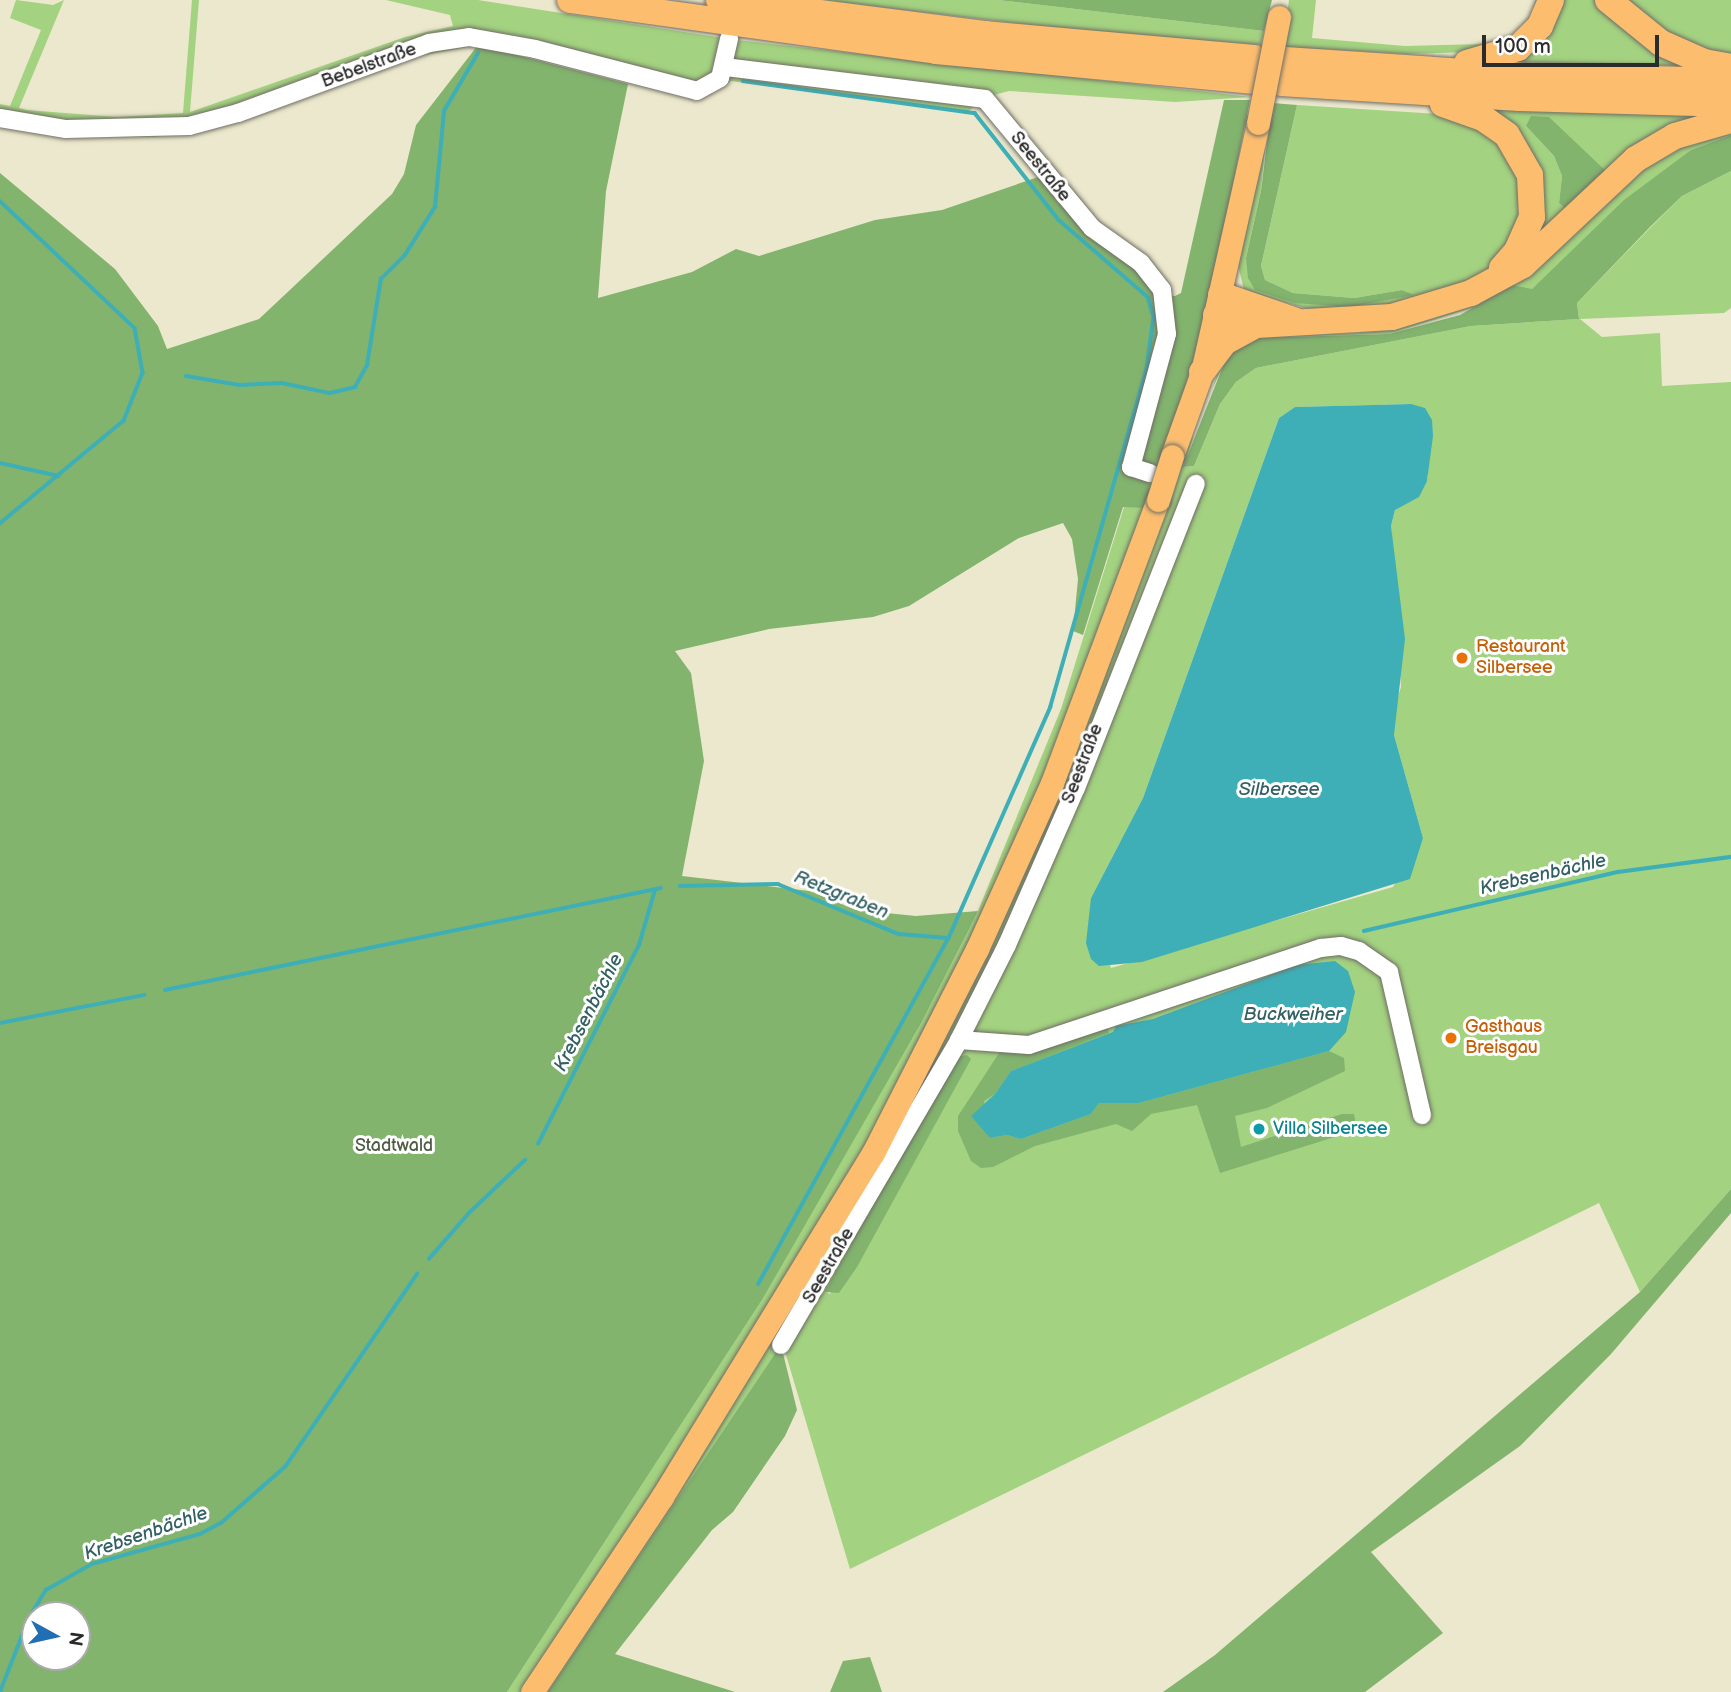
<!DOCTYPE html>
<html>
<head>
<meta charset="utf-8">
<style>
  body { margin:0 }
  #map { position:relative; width:1731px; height:1692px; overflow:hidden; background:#ece8cd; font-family:"Balsamiq Sans",sans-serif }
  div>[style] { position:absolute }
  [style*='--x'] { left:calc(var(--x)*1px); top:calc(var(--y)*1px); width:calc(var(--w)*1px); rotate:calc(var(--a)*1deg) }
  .green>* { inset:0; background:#a3d280 }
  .forest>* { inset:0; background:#82b46e }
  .water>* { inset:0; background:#3eafb6 }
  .stream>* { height:3.5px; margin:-1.75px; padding:0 1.75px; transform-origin:1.75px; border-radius:1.75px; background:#3eafb6 }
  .roads { filter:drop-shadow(0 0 2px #6f6d64) drop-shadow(0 0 2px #6f6d64) }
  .minor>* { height:18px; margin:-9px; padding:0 9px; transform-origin:9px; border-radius:9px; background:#fff }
  .major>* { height:23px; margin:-11.5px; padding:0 11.5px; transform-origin:11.5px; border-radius:11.5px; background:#fcbd6f }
  .highway>* { height:26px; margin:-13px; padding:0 13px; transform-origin:13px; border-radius:13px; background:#fcbd6f }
  .bridges { filter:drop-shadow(0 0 2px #6f6d64) drop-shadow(0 0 2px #6f6d64) }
  .major-bridge>* { height:23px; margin:-11.5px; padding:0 11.5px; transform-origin:11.5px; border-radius:11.5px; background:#fcbd6f }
  .dots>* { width:19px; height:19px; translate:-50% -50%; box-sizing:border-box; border:4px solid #fff; border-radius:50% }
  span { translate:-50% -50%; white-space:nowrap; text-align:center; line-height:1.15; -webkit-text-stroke:6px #fff; paint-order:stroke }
  .street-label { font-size:18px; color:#2b2b2b }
  .food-label { font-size:18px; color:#c56008 }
  .left { translate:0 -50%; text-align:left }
  .culture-label { font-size:18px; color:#0d838f }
  .park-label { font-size:18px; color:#4f5d44 }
  .water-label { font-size:19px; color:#336063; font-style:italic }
  .north { position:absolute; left:21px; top:1601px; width:70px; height:70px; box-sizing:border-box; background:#fff; border:2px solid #aaa; border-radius:50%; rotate:98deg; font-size:19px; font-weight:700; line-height:28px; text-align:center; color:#2b2b2b }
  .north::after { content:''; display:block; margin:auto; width:24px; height:32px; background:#1f6fb2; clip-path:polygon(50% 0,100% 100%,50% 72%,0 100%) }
  .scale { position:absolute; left:1482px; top:35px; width:177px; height:32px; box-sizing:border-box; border:4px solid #2b2b2b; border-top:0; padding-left:9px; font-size:21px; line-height:24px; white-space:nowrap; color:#2b2b2b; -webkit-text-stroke:5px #fff; paint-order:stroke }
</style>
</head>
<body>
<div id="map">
  <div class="green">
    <i style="clip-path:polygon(16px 0,53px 5px,64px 0,19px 108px,26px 110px,117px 117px,183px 113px,192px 0,199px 0,190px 112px,405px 37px,453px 26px,450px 15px,386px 0,478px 0,736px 40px,1251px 97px,1175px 102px,1009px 91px,987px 97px,966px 113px,731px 81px,694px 98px,478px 45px,416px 57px,228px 125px,155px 137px,59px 137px,0 125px,0 104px,10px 106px,41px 30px,10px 18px)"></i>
    <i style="clip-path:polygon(821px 0,998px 0,1264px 31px,1261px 45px,1064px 29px)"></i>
    <i style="clip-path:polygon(1289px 0,1316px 0,1312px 38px,1405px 46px,1482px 44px,1510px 37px,1528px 25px,1536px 0,1545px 0,1524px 38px,1501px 51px,1407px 54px,1283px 47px)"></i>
    <i style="clip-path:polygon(1556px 0,1599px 0,1692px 66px,1510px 62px)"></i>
    <i style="clip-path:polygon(1618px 0,1731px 0,1731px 63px,1696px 52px)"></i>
    <i style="clip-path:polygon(1297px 105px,1454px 115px,1508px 143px,1528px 204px,1500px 264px,1444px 293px,1372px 308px,1319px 312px,1244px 290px,1238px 265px,1267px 124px,1261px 191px,1246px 258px,1255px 290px,1349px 307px,1413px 295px,1402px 290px,1354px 298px,1293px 293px,1265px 280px,1261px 266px)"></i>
    <i style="clip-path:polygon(1487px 109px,1553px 112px,1710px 116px,1609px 174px,1526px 126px,1554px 156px,1562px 176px,1559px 203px,1570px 213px,1529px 252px,1538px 212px)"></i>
    <i style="clip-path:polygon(1731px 125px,1731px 135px,1691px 150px,1532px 289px,1389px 334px,1281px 337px,1227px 356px,1212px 390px,1220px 364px,1239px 338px,1356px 333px,1428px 319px,1626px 172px)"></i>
    <i style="clip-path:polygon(evenodd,1731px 171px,1731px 308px,1724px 313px,1580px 319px,1602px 337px,1660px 333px,1662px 386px,1731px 382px,1731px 1189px,1640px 1292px,1599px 1203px,850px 1569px,783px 1345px,548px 1692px,507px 1692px,762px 1300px,978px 911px,1061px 709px,1124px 507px,1180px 458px,1194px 435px,1184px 467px,1194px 466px,1220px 404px,1236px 382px,1256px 368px,1471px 326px,1579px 319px,1577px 303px,1651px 227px,1682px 196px,1731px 171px,1411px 404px,1428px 474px,1427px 481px,1395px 510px,1391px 526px,1401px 687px,1394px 709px,1394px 735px,1423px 838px,1393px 887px,1111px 968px,1091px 898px,1143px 798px,1279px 418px,1295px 407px,1411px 404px,1731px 171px,952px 1058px,830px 1294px,826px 1292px,952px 1058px)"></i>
  </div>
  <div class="forest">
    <i style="clip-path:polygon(998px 0,1272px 0,1264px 31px)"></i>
    <i style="clip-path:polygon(evenodd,478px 45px,628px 84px,606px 191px,598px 298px,692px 272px,736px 249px,759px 256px,875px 220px,942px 210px,1041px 176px,1139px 268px,1160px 296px,1175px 296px,1181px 293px,1224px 100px,1250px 100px,1208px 308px,1176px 421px,1147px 508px,1123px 507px,1083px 635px,1073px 631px,1078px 579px,1072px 539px,1063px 523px,1019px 538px,909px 606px,873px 617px,769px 629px,675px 651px,691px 673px,704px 761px,682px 876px,810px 891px,856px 910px,916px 916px,978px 911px,921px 1023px,762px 1300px,507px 1692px,0 1692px,0 173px,115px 269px,158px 326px,167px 349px,259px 319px,392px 194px,404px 174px,416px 125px,478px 45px,35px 1615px,77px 1615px,77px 1657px,35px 1657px,35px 1615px)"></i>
    <i style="clip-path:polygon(1272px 103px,1297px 105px,1261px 266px,1265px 280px,1293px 293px,1354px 298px,1402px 290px,1414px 295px,1350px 307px,1295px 303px,1255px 290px,1248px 278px,1246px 258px,1261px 191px)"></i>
    <i style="clip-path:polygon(1531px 116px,1549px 117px,1609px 174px,1570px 213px,1559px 203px,1562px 176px,1554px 156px,1526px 126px)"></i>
    <i style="clip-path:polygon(1731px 135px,1731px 171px,1682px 196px,1651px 226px,1577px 303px,1579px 319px,1471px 326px,1256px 368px,1236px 382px,1220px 404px,1194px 466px,1183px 467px,1227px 356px,1255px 338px,1389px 334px,1460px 315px,1512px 285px,1532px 289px,1624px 200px,1691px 150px)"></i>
    <i style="clip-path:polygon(1106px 1023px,1109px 1033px,1011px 1071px,995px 1094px,984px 1101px,990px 1138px,1007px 1135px,1021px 1139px,1091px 1114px,1099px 1103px,1139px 1103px,1329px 1051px,1344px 1058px,1345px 1071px,1267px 1108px,1235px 1116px,1241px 1147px,1342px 1114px,1354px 1114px,1357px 1130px,1220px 1173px,1197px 1105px,1151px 1114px,1132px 1131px,1116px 1124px,1035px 1146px,993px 1167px,981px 1168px,971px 1161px,958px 1131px,958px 1116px,1001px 1050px)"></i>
    <i style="clip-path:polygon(967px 1055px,971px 1059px,857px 1267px,839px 1293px,825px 1292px,952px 1058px)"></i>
    <i style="clip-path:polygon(1731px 1189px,1731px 1213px,1611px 1354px,1520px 1446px,1371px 1552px,1443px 1633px,1365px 1692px,1163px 1692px,1215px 1655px,1640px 1292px)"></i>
    <i style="clip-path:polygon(781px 1345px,797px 1410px,785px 1436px,733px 1512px,712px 1530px,615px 1654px,735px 1692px,548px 1692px)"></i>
    <i style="clip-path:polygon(870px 1657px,882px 1692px,830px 1692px,843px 1661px)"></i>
  </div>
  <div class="water">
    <i style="clip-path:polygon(1411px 404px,1425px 408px,1432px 420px,1433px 436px,1427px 481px,1419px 497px,1395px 510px,1391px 526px,1405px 639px,1394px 735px,1423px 838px,1410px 879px,1142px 962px,1099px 966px,1091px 959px,1086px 943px,1091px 898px,1143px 798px,1279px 418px,1295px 407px)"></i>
    <i style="clip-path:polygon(1335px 961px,1348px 971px,1355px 992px,1346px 1032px,1329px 1051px,1139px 1103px,1099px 1103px,1091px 1114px,1021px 1139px,1007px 1135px,990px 1138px,971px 1116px,995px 1094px,1011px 1071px,1113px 1032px,1116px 1026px,1153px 1019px,1297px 965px)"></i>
  </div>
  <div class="stream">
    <i style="--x:743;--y:81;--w:234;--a:7.9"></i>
    <i style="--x:975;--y:113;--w:136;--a:51.9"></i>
    <i style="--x:1059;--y:220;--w:118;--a:40.9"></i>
    <i style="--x:1148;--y:297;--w:21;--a:73"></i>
    <i style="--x:1154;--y:317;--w:52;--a:97.7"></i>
    <i style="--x:1147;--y:369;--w:351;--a:105.9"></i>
    <i style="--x:1051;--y:707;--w:253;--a:113.8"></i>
    <i style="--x:949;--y:938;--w:395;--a:118.8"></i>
    <i style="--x:0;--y:201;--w:185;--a:43.3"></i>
    <i style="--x:135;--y:328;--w:46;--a:79.9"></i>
    <i style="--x:143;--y:373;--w:52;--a:111.6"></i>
    <i style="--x:124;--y:421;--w:161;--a:140.3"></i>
    <i style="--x:186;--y:376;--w:54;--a:9.6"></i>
    <i style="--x:239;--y:385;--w:43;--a:-2.7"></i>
    <i style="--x:282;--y:383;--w:49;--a:11.8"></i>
    <i style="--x:330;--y:393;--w:26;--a:-13"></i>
    <i style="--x:355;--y:387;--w:25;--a:-61"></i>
    <i style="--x:367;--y:365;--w:87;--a:-80.8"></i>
    <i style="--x:381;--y:279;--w:34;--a:-45"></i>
    <i style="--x:405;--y:255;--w:57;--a:-58"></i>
    <i style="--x:435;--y:207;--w:96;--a:-84.6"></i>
    <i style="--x:444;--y:111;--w:67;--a:-59.6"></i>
    <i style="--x:0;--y:463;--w:60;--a:12.4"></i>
    <i style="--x:680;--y:886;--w:98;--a:-1.2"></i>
    <i style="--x:778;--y:884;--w:131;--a:22.5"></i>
    <i style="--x:899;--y:934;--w:49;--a:4.7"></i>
    <i style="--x:1364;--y:931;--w:261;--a:-13.1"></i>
    <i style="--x:1618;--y:872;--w:114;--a:-7.6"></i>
    <i style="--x:165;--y:990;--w:506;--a:-11.62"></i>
    <i style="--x:0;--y:1023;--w:147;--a:-11"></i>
    <i style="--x:538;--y:1144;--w:223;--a:-63.1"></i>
    <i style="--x:639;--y:945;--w:57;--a:-73.8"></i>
    <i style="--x:429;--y:1259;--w:61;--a:-49"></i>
    <i style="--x:469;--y:1213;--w:77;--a:-43.4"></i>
    <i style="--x:0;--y:1692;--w:79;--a:-68.6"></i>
    <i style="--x:29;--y:1618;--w:33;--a:-59"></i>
    <i style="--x:46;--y:1590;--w:53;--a:-29.5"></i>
    <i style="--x:92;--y:1564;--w:112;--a:-15.5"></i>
    <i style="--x:200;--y:1534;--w:24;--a:-28"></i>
    <i style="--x:221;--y:1523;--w:85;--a:-41.2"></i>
    <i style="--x:285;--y:1467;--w:234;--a:-55.6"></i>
  </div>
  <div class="roads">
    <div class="minor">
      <i style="--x:725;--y:67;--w:262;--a:7"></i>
      <i style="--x:985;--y:99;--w:168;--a:50.3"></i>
      <i style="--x:1092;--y:228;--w:60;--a:35.5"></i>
      <i style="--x:1141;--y:263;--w:34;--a:52"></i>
      <i style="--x:1162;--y:290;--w:44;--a:83.5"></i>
      <i style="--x:1167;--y:334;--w:138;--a:105.1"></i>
      <i style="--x:1131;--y:467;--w:20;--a:18"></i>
      <i style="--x:0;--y:118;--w:67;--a:9.5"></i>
      <i style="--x:66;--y:129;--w:123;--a:-1.4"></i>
      <i style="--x:189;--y:126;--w:51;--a:-14.9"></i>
      <i style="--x:238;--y:113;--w:203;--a:-20.1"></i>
      <i style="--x:429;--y:43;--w:40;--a:-8.5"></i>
      <i style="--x:469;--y:37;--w:67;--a:10.3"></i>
      <i style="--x:535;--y:49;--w:167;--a:14.5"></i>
      <i style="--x:697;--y:91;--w:26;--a:-29"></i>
      <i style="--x:720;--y:78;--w:40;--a:-77"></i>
      <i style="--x:959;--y:1040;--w:70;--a:4.1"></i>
      <i style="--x:1029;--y:1045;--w:308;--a:-18.4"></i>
      <i style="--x:1321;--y:948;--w:20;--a:-6"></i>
      <i style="--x:1341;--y:946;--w:19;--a:16"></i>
      <i style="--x:1359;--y:951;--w:37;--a:35"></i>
      <i style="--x:1389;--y:972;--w:147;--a:77"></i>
      <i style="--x:781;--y:1345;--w:353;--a:-59.7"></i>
      <i style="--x:959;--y:1040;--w:106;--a:-63.2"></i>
      <i style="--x:1007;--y:945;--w:171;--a:-66.3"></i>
      <i style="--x:1076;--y:788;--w:327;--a:-68.5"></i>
    </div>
    <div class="major">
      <i style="--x:1172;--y:456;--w:89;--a:-70.3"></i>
      <i style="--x:1202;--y:372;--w:255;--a:-77.3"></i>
      <i style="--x:532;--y:1692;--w:234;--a:-56.3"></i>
      <i style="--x:662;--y:1497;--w:404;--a:-58.5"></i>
      <i style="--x:873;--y:1153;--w:229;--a:-63"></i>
      <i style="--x:977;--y:949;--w:182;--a:-65.7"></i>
      <i style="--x:1052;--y:783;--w:302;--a:-69.5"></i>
    </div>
    <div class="highway">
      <i style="--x:570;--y:0;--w:370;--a:7.9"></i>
      <i style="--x:936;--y:51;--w:317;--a:5.4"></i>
      <i style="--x:719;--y:0;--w:268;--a:7.3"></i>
      <i style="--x:985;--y:34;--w:271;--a:5.1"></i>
      <i style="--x:1608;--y:0;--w:68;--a:39.1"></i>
      <i style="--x:1661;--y:43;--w:47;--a:23.8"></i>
      <i style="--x:1704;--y:62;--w:27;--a:10"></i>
      <i style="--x:1285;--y:60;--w:244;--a:3.8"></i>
      <i style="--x:1528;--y:76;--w:203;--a:1.4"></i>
      <i style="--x:1467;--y:63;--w:53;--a:-16.4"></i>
      <i style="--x:1518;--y:48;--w:31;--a:-45"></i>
      <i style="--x:1540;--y:26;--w:28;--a:-67"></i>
      <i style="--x:1281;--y:83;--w:239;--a:3.6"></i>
      <i style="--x:1520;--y:98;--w:211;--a:1.6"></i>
      <i style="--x:1443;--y:104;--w:42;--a:19.3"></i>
      <i style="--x:1483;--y:118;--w:29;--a:35"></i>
      <i style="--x:1507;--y:135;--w:46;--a:60.1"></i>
      <i style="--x:1530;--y:175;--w:42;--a:87.3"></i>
      <i style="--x:1532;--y:217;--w:37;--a:114"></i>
      <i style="--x:1517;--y:251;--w:23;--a:131"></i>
      <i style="--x:1221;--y:295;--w:77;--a:18.9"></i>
      <i style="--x:1216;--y:315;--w:41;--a:14"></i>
      <i style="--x:1202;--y:372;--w:38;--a:-53"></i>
      <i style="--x:1225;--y:342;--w:35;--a:-29"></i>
      <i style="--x:1256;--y:325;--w:136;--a:-3.4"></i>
      <i style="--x:1392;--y:317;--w:83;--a:-16.9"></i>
      <i style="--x:1471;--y:293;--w:59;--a:-28.3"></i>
      <i style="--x:1523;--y:265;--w:155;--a:-43.2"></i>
      <i style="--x:1636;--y:159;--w:45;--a:-30.5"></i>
      <i style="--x:1675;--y:136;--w:58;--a:-15.9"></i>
    </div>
  </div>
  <div class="bridges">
    <div class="major-bridge">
      <i style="--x:1258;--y:123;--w:108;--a:-78.8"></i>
      <i style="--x:1158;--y:500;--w:46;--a:-72.3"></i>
    </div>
  </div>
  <div class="dots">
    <i style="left:1462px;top:658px;background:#e8710a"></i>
    <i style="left:1451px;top:1038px;background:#e8710a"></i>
    <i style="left:1259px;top:1129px;background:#0f9aa8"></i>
  </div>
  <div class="street-label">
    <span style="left:369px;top:66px;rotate:-20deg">Bebelstraße</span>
    <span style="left:1040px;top:167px;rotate:51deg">Seestraße</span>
    <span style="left:1083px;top:764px;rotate:-69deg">Seestraße</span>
    <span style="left:829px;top:1266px;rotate:-60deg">Seestraße</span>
  </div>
  <div class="food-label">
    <span class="left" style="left:1476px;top:658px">Restaurant<br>Silbersee</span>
    <span class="left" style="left:1465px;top:1038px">Gasthaus<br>Breisgau</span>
  </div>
  <div class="culture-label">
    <span class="left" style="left:1273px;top:1129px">Villa Silbersee</span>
  </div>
  <div class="park-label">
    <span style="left:394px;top:1146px">Stadtwald</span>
  </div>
  <div class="water-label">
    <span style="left:1279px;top:790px">Silbersee</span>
    <span style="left:1543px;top:875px;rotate:-13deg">Krebsenbächle</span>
    <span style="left:841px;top:895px;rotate:22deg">Retzgraben</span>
    <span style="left:589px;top:1013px;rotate:-63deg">Krebsenbächle</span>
    <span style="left:1293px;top:1015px">Buckweiher</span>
    <span style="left:146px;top:1534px;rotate:-19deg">Krebsenbächle</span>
  </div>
  <div class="north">N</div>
  <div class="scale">100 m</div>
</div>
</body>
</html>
